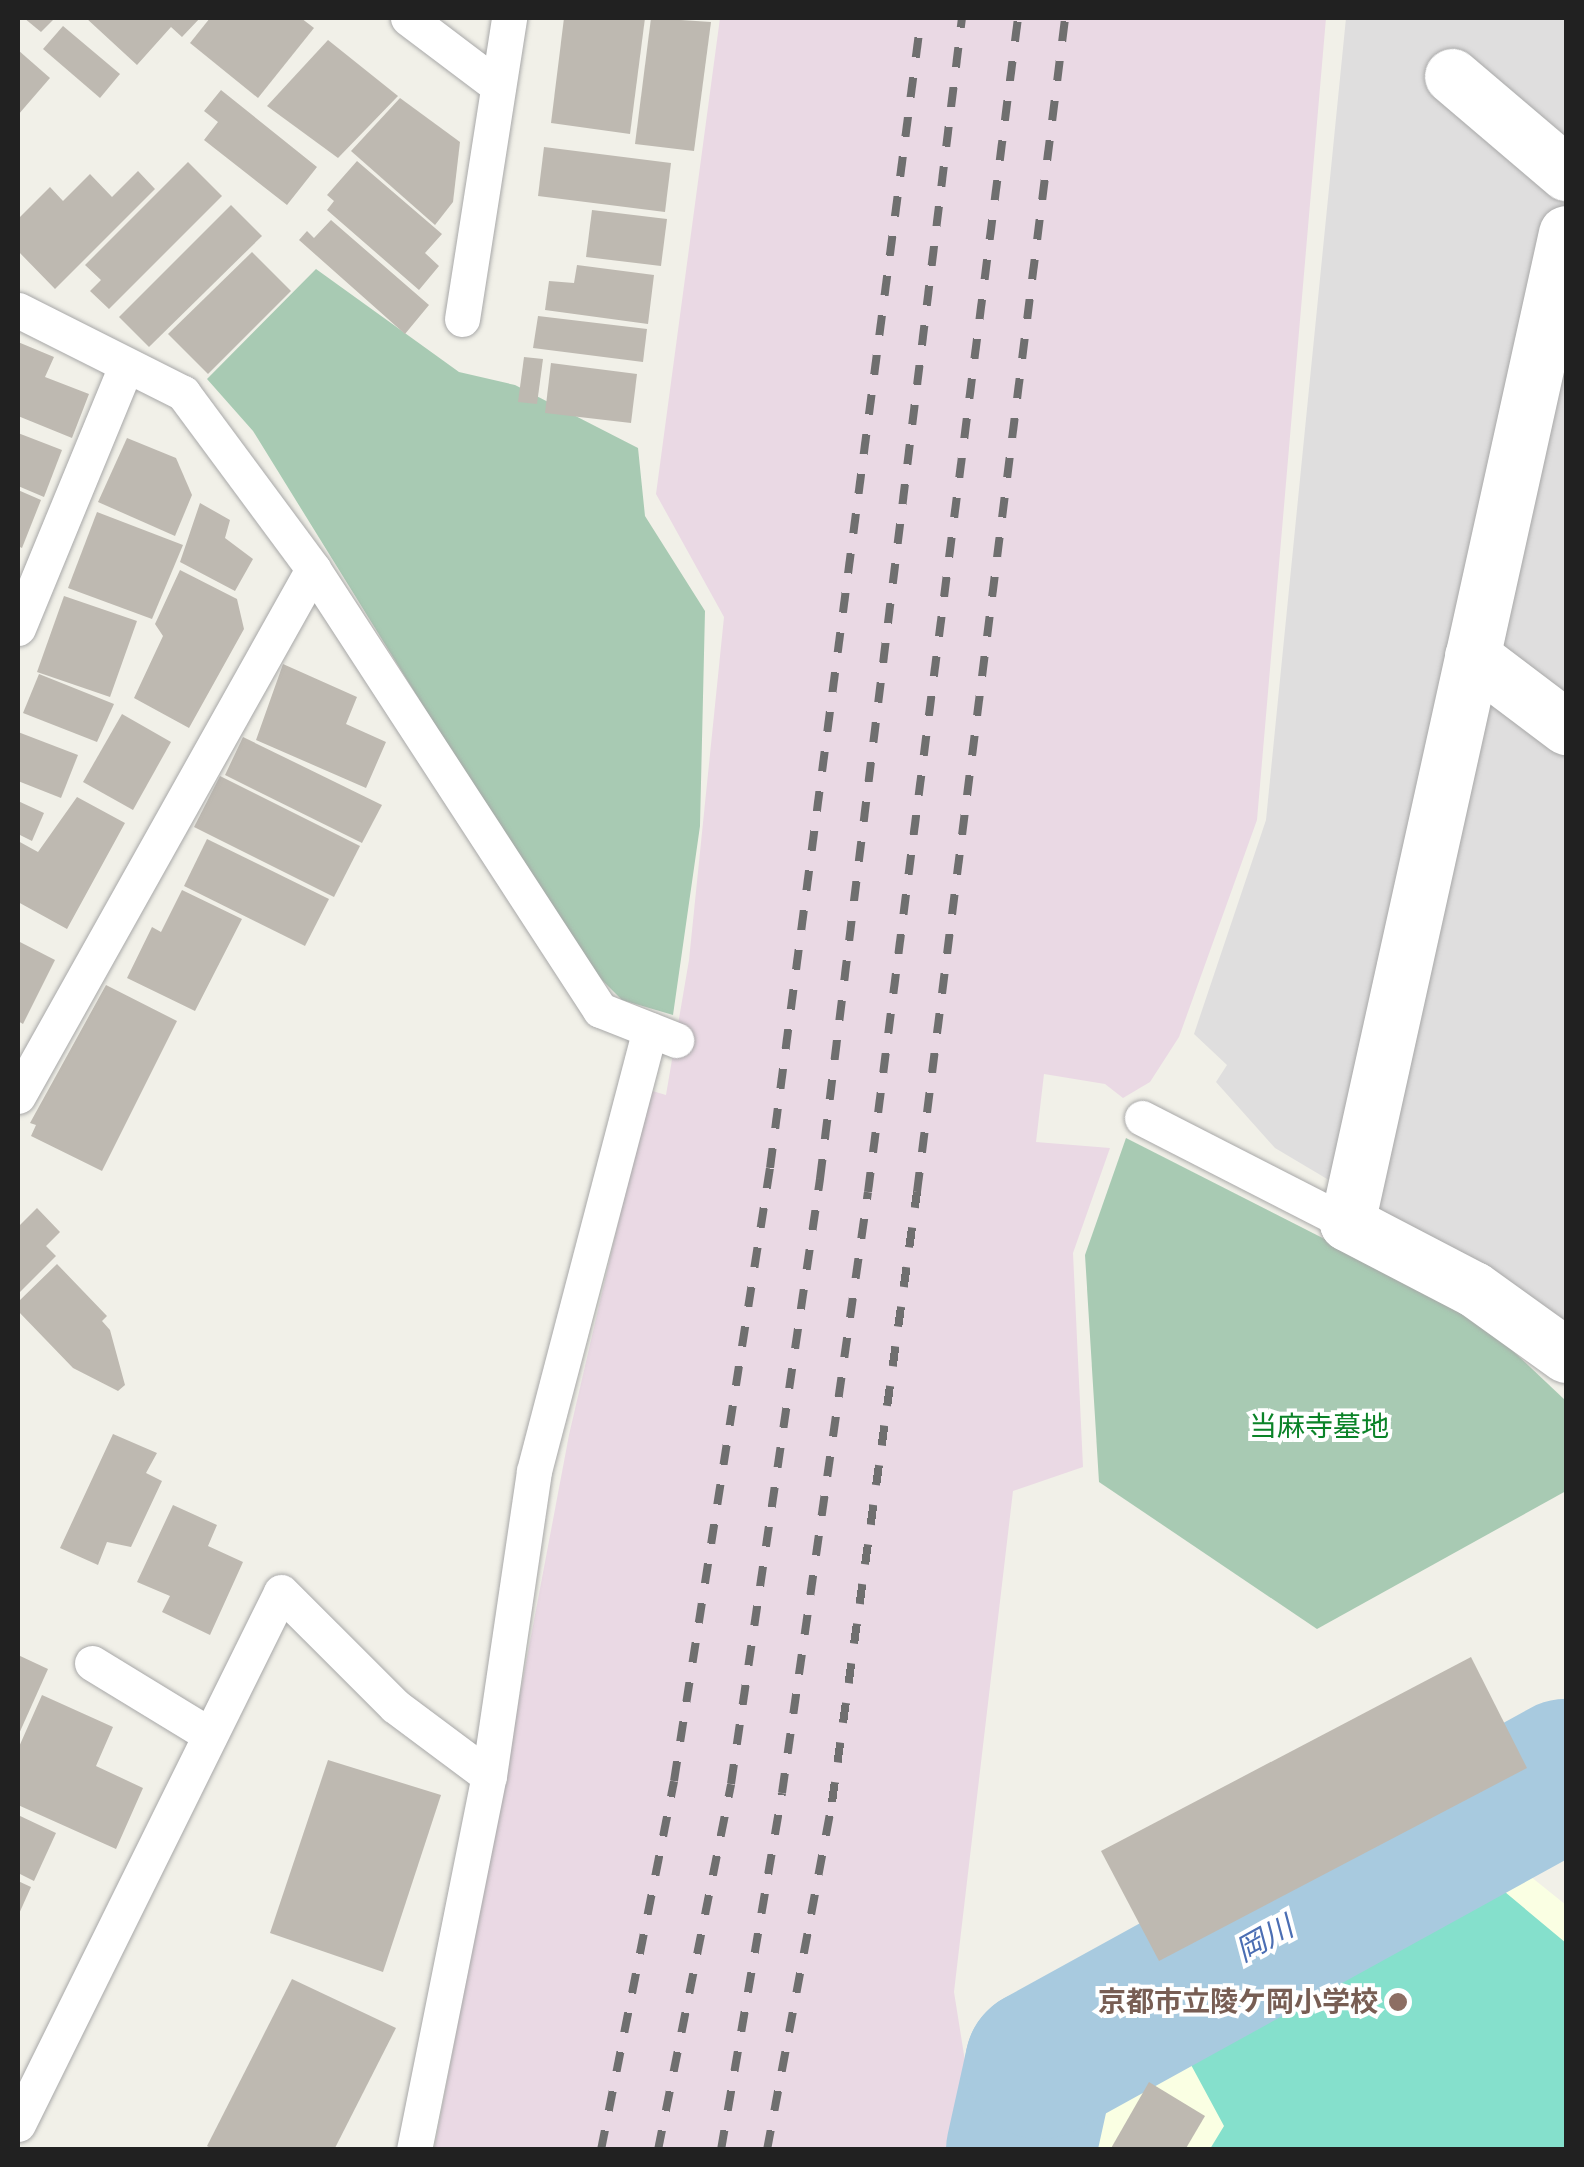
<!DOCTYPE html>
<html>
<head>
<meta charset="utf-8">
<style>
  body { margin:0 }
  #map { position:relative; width:1584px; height:2167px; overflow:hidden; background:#f1f0e8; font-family:Signika,"Noto Sans JP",sans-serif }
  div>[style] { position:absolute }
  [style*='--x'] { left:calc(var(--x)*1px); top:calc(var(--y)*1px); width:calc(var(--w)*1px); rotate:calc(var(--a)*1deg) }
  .residential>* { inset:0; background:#dfdede }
  .industrial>* { inset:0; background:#ead9e4 }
  .education>* { inset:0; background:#faffe3 }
  .cemetery>* { inset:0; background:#a8cab3 }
  .pitch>* { inset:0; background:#85e0cc }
  .river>* { height:150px; margin:-75px; padding:0 75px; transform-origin:75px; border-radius:75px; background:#a8cadf }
  .building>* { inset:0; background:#beb9b1 }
  .roads { filter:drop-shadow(0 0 2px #a8a8a8) drop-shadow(0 0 2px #a8a8a8) }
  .lane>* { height:35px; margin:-17.5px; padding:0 17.5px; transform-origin:17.5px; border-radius:17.5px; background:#fff }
  .street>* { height:55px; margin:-27.5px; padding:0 27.5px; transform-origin:27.5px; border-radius:27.5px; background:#fff }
  .rail>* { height:8px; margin-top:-4px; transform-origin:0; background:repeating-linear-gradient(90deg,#6f6f6f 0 20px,transparent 0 40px) }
  .dots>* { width:28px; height:28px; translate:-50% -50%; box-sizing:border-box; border:5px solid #fff; border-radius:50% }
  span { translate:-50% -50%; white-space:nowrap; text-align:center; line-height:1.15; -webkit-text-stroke:8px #fff; paint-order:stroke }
  .park-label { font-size:28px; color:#0b8328 }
  .education-label { font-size:28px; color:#785e54; font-weight:700 }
  .right { translate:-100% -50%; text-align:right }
  .water-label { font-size:30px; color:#4b6eb3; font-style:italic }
  .frame { position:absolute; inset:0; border:20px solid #212121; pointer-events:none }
</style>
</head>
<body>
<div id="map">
  <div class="residential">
    <i style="clip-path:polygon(1346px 18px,1566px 18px,1566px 1321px,1275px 1148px,1216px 1082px,1227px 1065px,1194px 1034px,1266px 820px)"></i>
  </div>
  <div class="industrial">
    <i style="clip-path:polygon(720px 18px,1326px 18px,1257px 820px,1179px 1037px,1150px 1082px,1123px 1098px,1105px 1084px,1044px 1074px,1036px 1142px,1110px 1148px,1073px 1253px,1083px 1467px,1013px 1491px,954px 1992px,979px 2149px,434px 2150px,569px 1435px,649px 1090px,666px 1095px,689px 960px,724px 617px,656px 494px)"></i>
  </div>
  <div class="education">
    <i style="clip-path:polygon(1505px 1856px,1566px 1905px,1566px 2149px,1036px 2150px,1047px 2098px)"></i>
  </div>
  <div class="cemetery">
    <i style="clip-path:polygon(316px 269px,459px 372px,515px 385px,638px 448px,645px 516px,705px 611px,700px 826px,673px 1015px,622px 1000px,578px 956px,253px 431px,207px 379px)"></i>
    <i style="clip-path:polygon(1126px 1138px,1476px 1316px,1566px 1401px,1566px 1491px,1317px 1629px,1099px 1482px,1085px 1255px)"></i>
  </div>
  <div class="pitch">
    <i style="clip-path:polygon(1499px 1887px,1566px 1943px,1566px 2149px,1210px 2149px,1224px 2126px,1190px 2063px)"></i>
  </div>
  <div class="river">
    <i style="--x:1021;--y:2150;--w:88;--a:-77.5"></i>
    <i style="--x:1040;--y:2064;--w:601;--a:-28.87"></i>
  </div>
  <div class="building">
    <i style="clip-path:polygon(24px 18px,55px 18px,41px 32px)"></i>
    <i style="clip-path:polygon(86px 18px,200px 18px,182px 37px,171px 27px,137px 65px)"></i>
    <i style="clip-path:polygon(210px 18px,301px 18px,314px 28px,258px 98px,190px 43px)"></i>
    <i style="clip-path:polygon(564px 18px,645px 18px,630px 134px,551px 123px)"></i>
    <i style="clip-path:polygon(651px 18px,711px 22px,694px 151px,635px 144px)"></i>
    <i style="clip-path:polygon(63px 26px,120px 74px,100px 98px,43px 49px)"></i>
    <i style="clip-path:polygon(328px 40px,398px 96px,338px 158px,267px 106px)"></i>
    <i style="clip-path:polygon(18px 50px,50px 78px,18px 115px)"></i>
    <i style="clip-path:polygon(221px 90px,317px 167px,287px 205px,204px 140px,218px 122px,204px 111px)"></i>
    <i style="clip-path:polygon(400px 98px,460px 142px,453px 202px,435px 225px,351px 151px)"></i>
    <i style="clip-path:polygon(544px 147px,671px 163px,665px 212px,538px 196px)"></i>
    <i style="clip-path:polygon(357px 161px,442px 234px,425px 253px,439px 266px,419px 290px,327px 210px,334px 201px,327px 195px)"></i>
    <i style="clip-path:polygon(188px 162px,222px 196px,109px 309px,90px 291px,101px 280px,85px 265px)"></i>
    <i style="clip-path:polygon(138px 171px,155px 189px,55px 289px,18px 251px,18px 219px,50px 187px,63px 201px,90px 174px,112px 197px)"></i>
    <i style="clip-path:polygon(231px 205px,262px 236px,149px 347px,119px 317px)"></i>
    <i style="clip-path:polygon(592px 210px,667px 219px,661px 266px,586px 257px)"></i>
    <i style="clip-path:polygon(331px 220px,429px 305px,405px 334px,299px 240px,307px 231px,314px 238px)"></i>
    <i style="clip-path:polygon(252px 252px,291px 291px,208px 374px,168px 334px)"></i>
    <i style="clip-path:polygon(577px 265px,654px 275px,648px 324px,545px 310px,549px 281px,574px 283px)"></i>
    <i style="clip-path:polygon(538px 316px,647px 329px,643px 362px,533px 348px)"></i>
    <i style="clip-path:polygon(18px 342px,54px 357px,45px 377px,89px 394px,72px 438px,18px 416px)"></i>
    <i style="clip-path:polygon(524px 357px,543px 359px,537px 404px,518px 402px)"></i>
    <i style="clip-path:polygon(551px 363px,637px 374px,631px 423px,545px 413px)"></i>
    <i style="clip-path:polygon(18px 433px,62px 450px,44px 497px,18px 486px)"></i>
    <i style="clip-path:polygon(127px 438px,176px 458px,192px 495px,175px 536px,98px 502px)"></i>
    <i style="clip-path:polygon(18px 490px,41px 500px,22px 548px,18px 546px)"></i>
    <i style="clip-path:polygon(200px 503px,230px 520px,225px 538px,253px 559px,235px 591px,180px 562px)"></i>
    <i style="clip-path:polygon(97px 512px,183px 545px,152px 619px,68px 588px)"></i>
    <i style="clip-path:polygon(180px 570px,237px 599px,244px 629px,189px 728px,134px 698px,163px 636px,155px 624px)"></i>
    <i style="clip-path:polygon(64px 596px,137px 621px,110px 697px,37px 672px)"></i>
    <i style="clip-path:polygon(283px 664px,357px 697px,346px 724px,386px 742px,366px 788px,256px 740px)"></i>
    <i style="clip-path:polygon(39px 674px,114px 704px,97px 742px,23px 713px)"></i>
    <i style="clip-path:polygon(122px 714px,171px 742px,133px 810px,83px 782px)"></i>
    <i style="clip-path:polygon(18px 732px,78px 755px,61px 798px,18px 781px)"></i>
    <i style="clip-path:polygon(243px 737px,382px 805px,362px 843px,225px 775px)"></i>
    <i style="clip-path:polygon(220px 776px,360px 846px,334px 897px,194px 827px)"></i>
    <i style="clip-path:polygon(77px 797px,125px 823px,67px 929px,18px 902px,18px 841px,38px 852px)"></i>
    <i style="clip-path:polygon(18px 801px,44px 813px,32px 841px,18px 834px)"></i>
    <i style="clip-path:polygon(207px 839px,329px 899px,305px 946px,184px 886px)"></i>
    <i style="clip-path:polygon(182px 890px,242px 919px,195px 1011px,127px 978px,152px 927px,161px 932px)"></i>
    <i style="clip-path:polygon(18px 941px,55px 960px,23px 1024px,18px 1021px)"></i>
    <i style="clip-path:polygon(106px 985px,177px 1021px,102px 1171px,31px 1136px,36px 1125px,30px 1123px)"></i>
    <i style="clip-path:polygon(37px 1208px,60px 1232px,46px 1246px,56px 1256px,18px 1294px,18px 1227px)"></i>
    <i style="clip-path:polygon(57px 1264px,107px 1316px,102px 1321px,110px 1330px,125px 1385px,118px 1391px,73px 1368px,18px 1311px,18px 1302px)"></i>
    <i style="clip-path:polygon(113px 1434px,157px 1453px,146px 1473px,162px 1481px,131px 1547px,107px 1542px,98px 1565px,60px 1548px)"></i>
    <i style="clip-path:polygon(173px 1505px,217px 1525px,208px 1546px,243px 1562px,210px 1635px,162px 1612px,170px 1596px,137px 1582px)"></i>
    <i style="clip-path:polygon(18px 1655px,48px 1669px,18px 1736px)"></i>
    <i style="clip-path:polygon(1471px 1657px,1527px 1768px,1159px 1961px,1101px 1851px)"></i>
    <i style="clip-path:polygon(42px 1695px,113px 1727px,96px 1766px,143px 1788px,116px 1849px,18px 1805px,18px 1749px)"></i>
    <i style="clip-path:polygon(328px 1760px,441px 1795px,383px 1972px,270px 1933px)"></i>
    <i style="clip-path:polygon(18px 1815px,56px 1833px,34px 1881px,18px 1873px)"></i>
    <i style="clip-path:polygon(18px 1881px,31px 1887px,18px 1916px)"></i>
    <i style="clip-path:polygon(292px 1979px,396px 2028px,334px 2150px,214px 2150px,207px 2146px)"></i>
    <i style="clip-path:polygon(1149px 2082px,1205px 2116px,1185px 2150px,1110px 2150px)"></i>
  </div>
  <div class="roads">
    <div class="lane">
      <i style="--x:408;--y:18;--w:113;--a:37.1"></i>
      <i style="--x:18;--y:310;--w:185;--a:26.7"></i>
      <i style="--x:183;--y:393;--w:219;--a:53.5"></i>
      <i style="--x:313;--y:569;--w:526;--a:56.94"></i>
      <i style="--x:600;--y:1010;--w:82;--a:21.5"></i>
      <i style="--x:462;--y:319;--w:305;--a:-81.1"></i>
      <i style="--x:18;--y:628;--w:280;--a:-67.6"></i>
      <i style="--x:18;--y:1096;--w:604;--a:-60.76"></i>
      <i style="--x:1142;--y:1118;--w:230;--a:27.1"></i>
      <i style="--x:92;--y:1663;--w:138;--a:31.4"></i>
      <i style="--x:18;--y:2124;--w:593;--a:-63.69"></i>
      <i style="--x:281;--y:1592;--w:161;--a:45"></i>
      <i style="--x:395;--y:1706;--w:117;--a:36.7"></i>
      <i style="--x:414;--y:2150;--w:381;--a:-78.7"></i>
      <i style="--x:489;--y:1776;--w:308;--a:-81.6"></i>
      <i style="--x:534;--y:1471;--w:456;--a:-75.3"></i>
    </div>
    <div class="street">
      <i style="--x:1452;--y:76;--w:150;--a:40.4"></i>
      <i style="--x:1566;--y:233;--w:1014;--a:102.47"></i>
      <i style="--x:1347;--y:1223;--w:143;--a:27.5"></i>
      <i style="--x:1474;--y:1289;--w:113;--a:35.7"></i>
      <i style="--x:1472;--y:656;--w:118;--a:37.1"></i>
    </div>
  </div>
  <div class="rail">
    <i style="--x:601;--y:2150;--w:376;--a:-78.8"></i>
    <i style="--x:674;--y:1781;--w:620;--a:-81.1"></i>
    <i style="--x:770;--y:1168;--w:1160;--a:-82.52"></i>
    <i style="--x:658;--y:2150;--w:373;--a:-78.7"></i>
    <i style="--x:731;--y:1784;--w:612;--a:-81.63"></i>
    <i style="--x:820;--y:1179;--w:1170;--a:-83.03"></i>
    <i style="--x:721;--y:2150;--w:362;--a:-80.3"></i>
    <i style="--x:782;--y:1793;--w:607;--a:-81.86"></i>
    <i style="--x:868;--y:1192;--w:1184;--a:-82.72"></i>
    <i style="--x:767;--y:2150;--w:354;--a:-79.4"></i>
    <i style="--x:832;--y:1802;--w:616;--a:-82.07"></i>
    <i style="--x:917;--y:1192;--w:1183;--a:-82.81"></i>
  </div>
  <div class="dots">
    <i style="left:1398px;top:2002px;background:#8d6e63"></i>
  </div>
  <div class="park-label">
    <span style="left:1319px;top:1427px">当麻寺墓地</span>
  </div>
  <div class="education-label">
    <span class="right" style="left:1378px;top:2002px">京都市立陵ケ岡小学校</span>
  </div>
  <div class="water-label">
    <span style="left:1265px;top:1940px;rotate:-29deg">岡川</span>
  </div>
  <div class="frame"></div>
</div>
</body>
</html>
